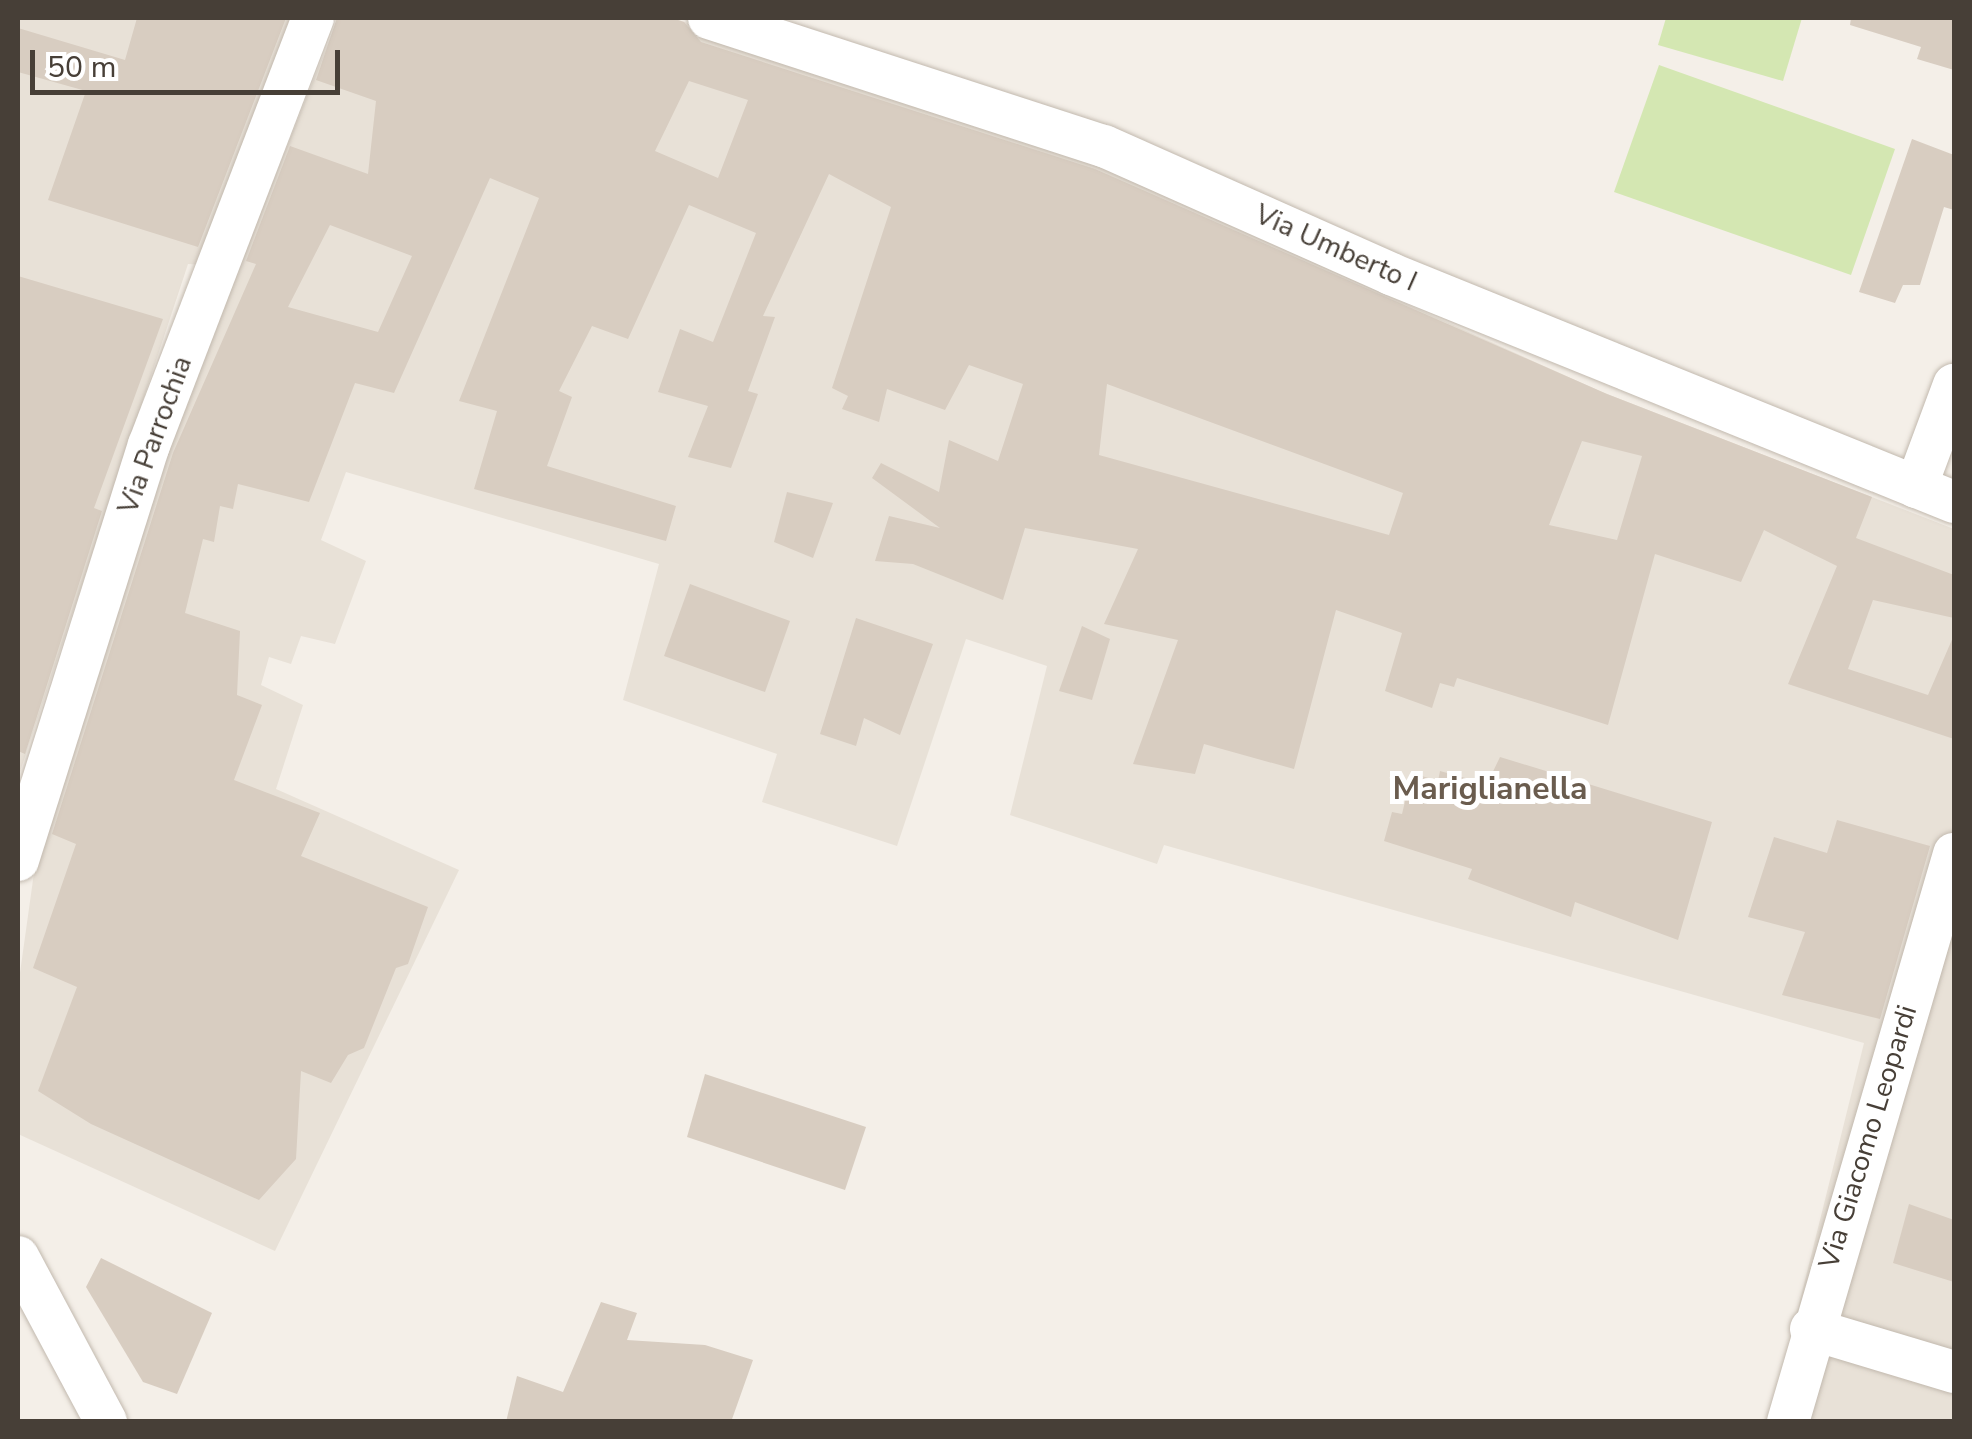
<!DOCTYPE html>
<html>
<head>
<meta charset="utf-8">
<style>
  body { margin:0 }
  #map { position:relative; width:1972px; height:1439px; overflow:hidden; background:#f4efe8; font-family:"Nunito Sans",sans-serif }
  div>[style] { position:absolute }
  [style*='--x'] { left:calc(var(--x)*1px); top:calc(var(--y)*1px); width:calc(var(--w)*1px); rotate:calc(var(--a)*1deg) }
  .residential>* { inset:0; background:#e8e1d7 }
  .green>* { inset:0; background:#d4e7b2 }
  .building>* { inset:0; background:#d8cdc1 }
  .roads { filter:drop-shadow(0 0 2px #c2b9ae) drop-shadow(0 0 2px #c2b9ae) }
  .minor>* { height:42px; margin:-21px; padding:0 21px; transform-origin:21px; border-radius:21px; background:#fff }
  span { translate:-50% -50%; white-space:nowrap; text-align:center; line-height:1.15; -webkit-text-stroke:10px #fff; paint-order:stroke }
  .street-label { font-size:28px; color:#473f37 }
  .quarter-label { font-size:32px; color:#6a5c4e; font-weight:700 }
  .frame { position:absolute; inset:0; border:20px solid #473f37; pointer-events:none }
  .scale { position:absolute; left:30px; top:50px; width:310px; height:45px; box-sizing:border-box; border:5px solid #473f37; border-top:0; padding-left:12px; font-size:30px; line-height:35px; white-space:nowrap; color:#473f37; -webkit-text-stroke:8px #fff; paint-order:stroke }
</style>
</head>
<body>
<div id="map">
  <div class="residential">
    <i style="clip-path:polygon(18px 18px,295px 18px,209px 265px,188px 264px,18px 778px)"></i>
    <i style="clip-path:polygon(338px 18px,672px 18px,713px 31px,1106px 169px,1602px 392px,1954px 529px,1954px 1421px,1770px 1421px,1864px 1043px,1164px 845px,1157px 864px,1010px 815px,1047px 666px,966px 639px,897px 846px,762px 802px,777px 754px,623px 700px,659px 564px,346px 472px,321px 540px,366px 561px,335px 644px,301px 636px,291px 664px,269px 657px,261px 685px,303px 705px,276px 789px,459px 870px,275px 1251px,18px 1134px,18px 987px,40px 830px,174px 431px)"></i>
  </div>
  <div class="green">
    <i style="clip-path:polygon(1666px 18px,1802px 18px,1783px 81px,1658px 45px)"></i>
    <i style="clip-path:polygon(1659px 65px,1895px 149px,1851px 275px,1614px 192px)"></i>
  </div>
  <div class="building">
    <i style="clip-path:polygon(137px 18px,286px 18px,198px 247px,48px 200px,86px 91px,18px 72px,18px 28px,125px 60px)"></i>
    <i style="clip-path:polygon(evenodd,337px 18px,672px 18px,684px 22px,701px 42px,1095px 169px,1607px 394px,1872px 497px,1856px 538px,1954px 575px,1954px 618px,1873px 600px,1848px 669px,1928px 695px,1954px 635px,1954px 739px,1788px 684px,1837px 566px,1764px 530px,1741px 582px,1655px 554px,1608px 725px,1457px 678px,1454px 687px,1440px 683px,1432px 708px,1385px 691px,1402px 633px,1336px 610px,1294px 769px,1204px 744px,1195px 774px,1133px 764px,1178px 640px,1104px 624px,1138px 549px,1025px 528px,1003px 600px,913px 564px,875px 561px,889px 516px,940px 528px,872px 478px,881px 463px,939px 492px,949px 440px,998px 461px,1023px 384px,969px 365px,945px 410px,887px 389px,879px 422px,842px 409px,848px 396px,832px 388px,891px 207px,829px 174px,763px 316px,775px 317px,748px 391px,758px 394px,731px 468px,688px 457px,708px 406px,658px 392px,680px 329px,713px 342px,756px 233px,689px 205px,628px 339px,592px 326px,559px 391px,572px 397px,547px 466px,676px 506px,666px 541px,474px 489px,497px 411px,459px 401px,539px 198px,490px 178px,394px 393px,355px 383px,309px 502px,238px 484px,233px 509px,220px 506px,214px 542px,203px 539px,185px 613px,240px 631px,237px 695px,262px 705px,234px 780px,320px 813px,301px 856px,428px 907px,408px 964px,396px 968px,364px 1048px,348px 1055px,331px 1083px,301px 1071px,296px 1159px,259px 1200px,91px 1124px,38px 1091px,77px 987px,33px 968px,76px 844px,52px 834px,173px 453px,256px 264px,246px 261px,290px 146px,368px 174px,376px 101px,316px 80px,337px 18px,689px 81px,748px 100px,718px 178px,655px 151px,689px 81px,337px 18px,330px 225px,412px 256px,378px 332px,288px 307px,330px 225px,337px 18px,1107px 384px,1403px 493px,1389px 535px,1099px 455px,1107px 384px,337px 18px,1582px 441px,1642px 456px,1617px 540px,1549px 525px,1582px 441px)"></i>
    <i style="clip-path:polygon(1851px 18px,1954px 18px,1954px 70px,1917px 59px,1921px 47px,1850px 25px)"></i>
    <i style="clip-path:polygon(1912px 139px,1954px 155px,1954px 210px,1944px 207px,1920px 285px,1903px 285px,1895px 303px,1859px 292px)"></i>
    <i style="clip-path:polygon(18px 276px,163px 319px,94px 508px,102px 511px,25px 754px,18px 751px)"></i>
    <i style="clip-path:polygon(787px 492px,833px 503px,813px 558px,774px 542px)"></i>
    <i style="clip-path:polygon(690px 584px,790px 621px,765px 692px,664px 656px)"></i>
    <i style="clip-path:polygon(856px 618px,933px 644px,900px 735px,864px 718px,856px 746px,820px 734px)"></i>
    <i style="clip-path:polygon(1082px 626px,1110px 639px,1092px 700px,1059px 691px)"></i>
    <i style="clip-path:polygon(1500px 757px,1712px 822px,1678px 940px,1575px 902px,1571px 917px,1468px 879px,1472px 869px,1384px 841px,1392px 812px,1402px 814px,1412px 773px,1438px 781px,1440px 771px,1487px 784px)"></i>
    <i style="clip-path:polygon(1837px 820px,1930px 846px,1880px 1019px,1782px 995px,1805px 932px,1748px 917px,1774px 837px,1827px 853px)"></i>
    <i style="clip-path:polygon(705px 1074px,866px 1127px,845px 1190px,687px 1137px)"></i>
    <i style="clip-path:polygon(1909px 1204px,1954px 1220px,1954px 1282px,1893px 1263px)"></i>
    <i style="clip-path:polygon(101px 1258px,212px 1313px,177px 1394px,143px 1382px,86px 1287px)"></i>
    <i style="clip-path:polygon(601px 1302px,637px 1313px,627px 1340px,705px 1345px,753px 1360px,731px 1422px,506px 1422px,517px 1376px,563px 1392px)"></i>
  </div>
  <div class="roads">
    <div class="minor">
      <i style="--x:709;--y:18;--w:415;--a:18"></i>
      <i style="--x:1104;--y:146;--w:314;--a:24"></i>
      <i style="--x:1391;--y:274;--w:607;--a:22.05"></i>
      <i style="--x:1916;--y:487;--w:109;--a:-69.6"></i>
      <i style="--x:18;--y:860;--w:435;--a:-72.5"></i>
      <i style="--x:149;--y:445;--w:457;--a:-69"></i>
      <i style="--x:18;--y:1257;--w:187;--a:61.9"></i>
      <i style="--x:1811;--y:1329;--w:149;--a:16.7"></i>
      <i style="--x:1788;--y:1422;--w:592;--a:-73.71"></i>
    </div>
  </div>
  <div class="street-label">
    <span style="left:1336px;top:248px;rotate:24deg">Via Umberto I</span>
    <span style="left:155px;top:435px;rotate:-70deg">Via Parrochia</span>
    <span style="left:1868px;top:1137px;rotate:-73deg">Via Giacomo Leopardi</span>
  </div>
  <div class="quarter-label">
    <span style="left:1490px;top:789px">Mariglianella</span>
  </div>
  <div class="frame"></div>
  <div class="scale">50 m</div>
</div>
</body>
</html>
